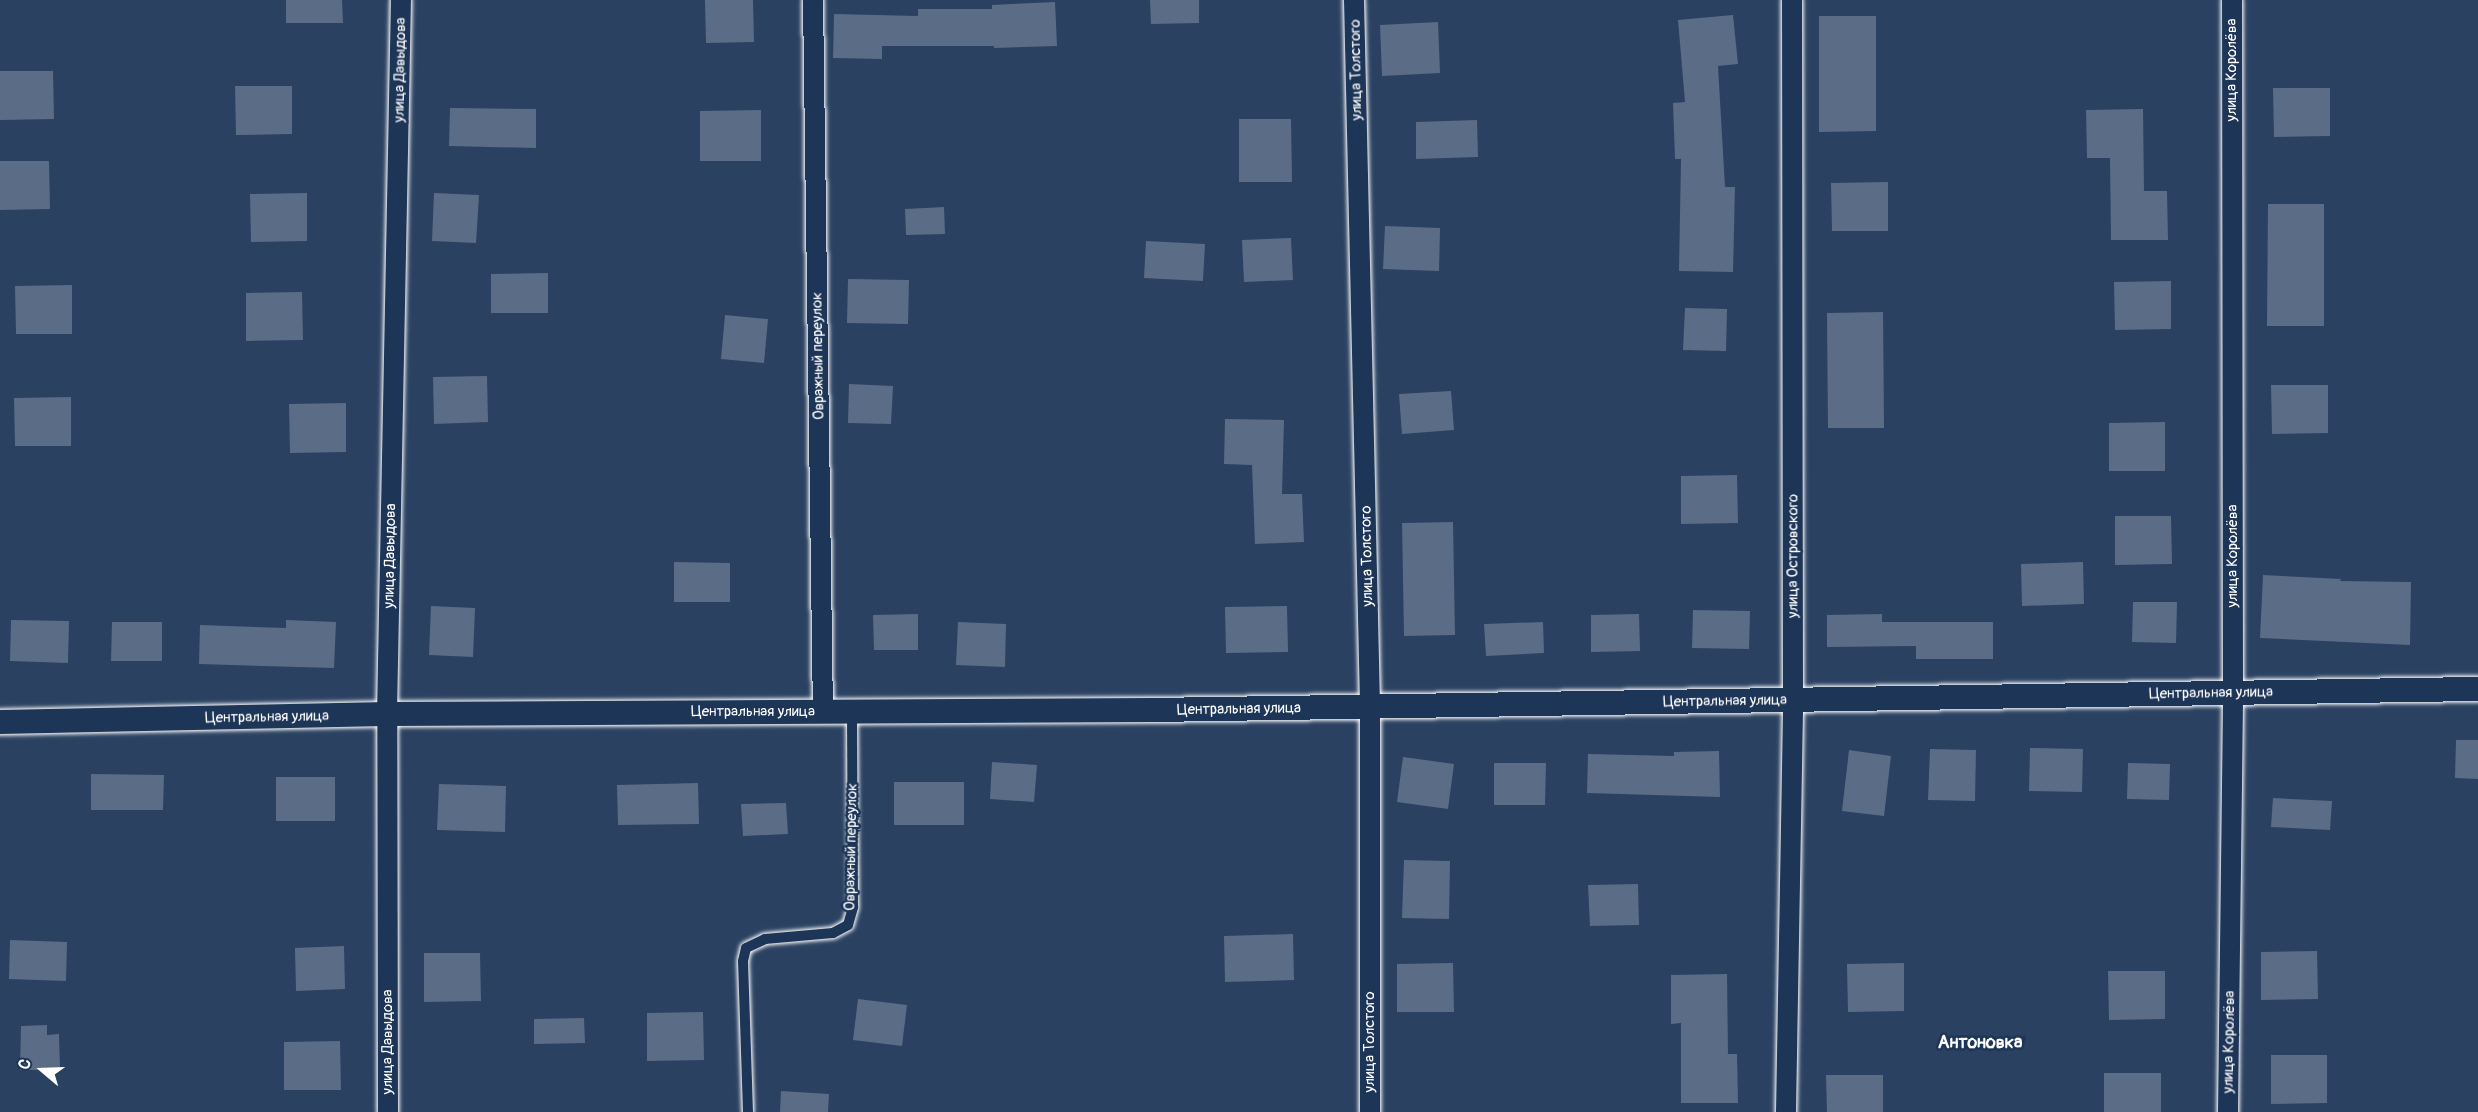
<!DOCTYPE html>
<html>
<head>
<meta charset="utf-8">
<style>
  body { margin:0 }
  #map { position:relative; width:2478px; height:1112px; overflow:hidden; background:#2a4161; font-family:Pangolin,sans-serif }
  div>[style] { position:absolute }
  [style*='--x'] { left:calc(var(--x)*1px); top:calc(var(--y)*1px); width:calc(var(--w)*1px); rotate:calc(var(--a)*1deg) }
  .building>* { inset:0; background:#5b6c86 }
  .roads { filter:drop-shadow(0 0 2px #fff) drop-shadow(0 0 2px #fff) }
  .service>* { height:10px; margin:-5px; padding:0 5px; transform-origin:5px; border-radius:5px; background:#1d3557 }
  .minor>* { height:20px; margin:-10px; padding:0 10px; transform-origin:10px; border-radius:10px; background:#1d3557 }
  .tertiary>* { height:24px; margin:-12px; padding:0 12px; transform-origin:12px; border-radius:12px; background:#1d3557 }
  span { translate:-50% -50%; white-space:nowrap; text-align:center; line-height:1.15; -webkit-text-stroke:5px #1d3557; paint-order:stroke }
  .street-label { font-size:15px; color:#fff }
  .quarter-label { font-size:18px; color:#fff; font-weight:700 }
  .north { position:absolute; left:12px; top:1040px; width:60px; height:60px; -webkit-text-stroke:4px #1d3557; paint-order:stroke; rotate:289deg; font-size:16px; font-weight:700; line-height:24px; text-align:center; color:#fff }
  .north::after { content:''; display:block; margin:auto; width:21px; height:27px; background:#fff; clip-path:polygon(50% 0,100% 100%,50% 72%,0 100%) }
</style>
</head>
<body>
<div id="map">
  <div class="building">
    <i style="clip-path:polygon(286px 0,342px 0,343px 23px,286px 23px)"></i>
    <i style="clip-path:polygon(705px 0,753px 0,754px 42px,706px 43px)"></i>
    <i style="clip-path:polygon(1150px 0,1199px 0,1199px 23px,1151px 24px)"></i>
    <i style="clip-path:polygon(1055px 2px,1057px 46px,994px 48px,994px 46px,882px 46px,882px 59px,833px 58px,834px 14px,918px 16px,918px 9px,992px 9px,992px 5px)"></i>
    <i style="clip-path:polygon(1733px 15px,1738px 64px,1718px 66px,1725px 187px,1735px 187px,1733px 272px,1679px 271px,1681px 159px,1675px 159px,1673px 103px,1685px 102px,1678px 20px)"></i>
    <i style="clip-path:polygon(1819px 16px,1876px 16px,1876px 131px,1819px 132px)"></i>
    <i style="clip-path:polygon(1438px 22px,1440px 73px,1382px 76px,1380px 25px)"></i>
    <i style="clip-path:polygon(0 71px,53px 71px,54px 119px,0 120px)"></i>
    <i style="clip-path:polygon(235px 86px,292px 86px,292px 134px,236px 135px)"></i>
    <i style="clip-path:polygon(2273px 88px,2330px 88px,2330px 136px,2274px 137px)"></i>
    <i style="clip-path:polygon(450px 108px,536px 109px,536px 148px,449px 146px)"></i>
    <i style="clip-path:polygon(2143px 109px,2144px 191px,2167px 191px,2168px 240px,2111px 240px,2110px 158px,2087px 158px,2086px 110px)"></i>
    <i style="clip-path:polygon(761px 110px,761px 161px,700px 161px,700px 111px)"></i>
    <i style="clip-path:polygon(1239px 119px,1291px 119px,1292px 182px,1239px 182px)"></i>
    <i style="clip-path:polygon(1477px 120px,1478px 157px,1416px 159px,1416px 122px)"></i>
    <i style="clip-path:polygon(0 161px,49px 161px,50px 209px,0 210px)"></i>
    <i style="clip-path:polygon(1888px 182px,1888px 231px,1832px 231px,1831px 183px)"></i>
    <i style="clip-path:polygon(307px 193px,307px 241px,251px 242px,250px 194px)"></i>
    <i style="clip-path:polygon(434px 193px,479px 195px,476px 243px,432px 241px)"></i>
    <i style="clip-path:polygon(2268px 204px,2324px 204px,2324px 326px,2267px 326px)"></i>
    <i style="clip-path:polygon(944px 207px,945px 234px,906px 235px,905px 209px)"></i>
    <i style="clip-path:polygon(1385px 226px,1440px 228px,1439px 271px,1383px 269px)"></i>
    <i style="clip-path:polygon(1291px 238px,1293px 280px,1244px 282px,1242px 240px)"></i>
    <i style="clip-path:polygon(1146px 241px,1205px 244px,1203px 281px,1144px 278px)"></i>
    <i style="clip-path:polygon(548px 273px,548px 313px,491px 313px,491px 274px)"></i>
    <i style="clip-path:polygon(848px 279px,909px 280px,908px 324px,847px 323px)"></i>
    <i style="clip-path:polygon(2171px 281px,2171px 329px,2115px 330px,2114px 282px)"></i>
    <i style="clip-path:polygon(72px 285px,72px 334px,16px 334px,15px 286px)"></i>
    <i style="clip-path:polygon(302px 292px,303px 340px,246px 341px,246px 293px)"></i>
    <i style="clip-path:polygon(1685px 308px,1727px 309px,1726px 351px,1683px 350px)"></i>
    <i style="clip-path:polygon(1883px 312px,1884px 428px,1828px 428px,1827px 313px)"></i>
    <i style="clip-path:polygon(725px 315px,768px 319px,764px 363px,721px 359px)"></i>
    <i style="clip-path:polygon(487px 376px,488px 422px,434px 424px,433px 377px)"></i>
    <i style="clip-path:polygon(849px 384px,893px 386px,891px 424px,848px 423px)"></i>
    <i style="clip-path:polygon(2271px 385px,2328px 385px,2328px 433px,2272px 434px)"></i>
    <i style="clip-path:polygon(1451px 391px,1454px 430px,1402px 434px,1399px 394px)"></i>
    <i style="clip-path:polygon(71px 397px,71px 446px,15px 446px,14px 398px)"></i>
    <i style="clip-path:polygon(346px 403px,346px 452px,290px 453px,289px 404px)"></i>
    <i style="clip-path:polygon(1225px 419px,1284px 420px,1282px 494px,1302px 494px,1304px 542px,1255px 544px,1252px 465px,1224px 464px)"></i>
    <i style="clip-path:polygon(2165px 422px,2165px 471px,2109px 471px,2109px 423px)"></i>
    <i style="clip-path:polygon(1737px 475px,1738px 523px,1681px 524px,1681px 476px)"></i>
    <i style="clip-path:polygon(2115px 516px,2171px 516px,2172px 564px,2115px 565px)"></i>
    <i style="clip-path:polygon(1453px 522px,1455px 635px,1404px 636px,1402px 523px)"></i>
    <i style="clip-path:polygon(674px 562px,730px 563px,730px 602px,674px 602px)"></i>
    <i style="clip-path:polygon(2083px 562px,2084px 604px,2022px 606px,2021px 564px)"></i>
    <i style="clip-path:polygon(2263px 575px,2341px 579px,2340px 581px,2411px 582px,2410px 645px,2260px 638px)"></i>
    <i style="clip-path:polygon(2133px 602px,2177px 602px,2176px 643px,2132px 642px)"></i>
    <i style="clip-path:polygon(431px 606px,475px 608px,473px 657px,429px 655px)"></i>
    <i style="clip-path:polygon(1287px 606px,1288px 652px,1226px 653px,1225px 607px)"></i>
    <i style="clip-path:polygon(1693px 610px,1750px 611px,1749px 649px,1692px 648px)"></i>
    <i style="clip-path:polygon(918px 614px,918px 650px,874px 650px,873px 615px)"></i>
    <i style="clip-path:polygon(1639px 614px,1640px 651px,1591px 652px,1591px 615px)"></i>
    <i style="clip-path:polygon(1882px 614px,1882px 622px,1993px 622px,1993px 659px,1916px 659px,1916px 646px,1827px 647px,1827px 615px)"></i>
    <i style="clip-path:polygon(11px 620px,69px 621px,68px 663px,10px 661px)"></i>
    <i style="clip-path:polygon(286px 620px,336px 622px,334px 668px,199px 664px,200px 625px,286px 628px)"></i>
    <i style="clip-path:polygon(112px 622px,162px 622px,162px 661px,111px 661px)"></i>
    <i style="clip-path:polygon(958px 622px,1006px 624px,1005px 667px,956px 665px)"></i>
    <i style="clip-path:polygon(1543px 622px,1544px 653px,1486px 656px,1484px 624px)"></i>
    <i style="clip-path:polygon(2456px 740px,2478px 740px,2478px 779px,2455px 778px)"></i>
    <i style="clip-path:polygon(2030px 748px,2083px 749px,2082px 792px,2029px 791px)"></i>
    <i style="clip-path:polygon(1930px 749px,1976px 750px,1975px 801px,1928px 800px)"></i>
    <i style="clip-path:polygon(1849px 750px,1891px 756px,1884px 816px,1842px 811px)"></i>
    <i style="clip-path:polygon(1719px 751px,1720px 797px,1587px 793px,1588px 754px,1674px 756px,1674px 752px)"></i>
    <i style="clip-path:polygon(1403px 757px,1454px 764px,1448px 809px,1397px 802px)"></i>
    <i style="clip-path:polygon(992px 762px,1037px 765px,1034px 802px,990px 799px)"></i>
    <i style="clip-path:polygon(1494px 763px,1546px 763px,1545px 805px,1494px 805px)"></i>
    <i style="clip-path:polygon(2128px 763px,2170px 764px,2169px 800px,2127px 799px)"></i>
    <i style="clip-path:polygon(91px 774px,164px 775px,163px 810px,91px 810px)"></i>
    <i style="clip-path:polygon(276px 777px,335px 777px,335px 821px,276px 821px)"></i>
    <i style="clip-path:polygon(894px 782px,964px 782px,964px 825px,894px 825px)"></i>
    <i style="clip-path:polygon(698px 783px,699px 824px,618px 825px,617px 785px)"></i>
    <i style="clip-path:polygon(439px 784px,506px 786px,505px 832px,437px 830px)"></i>
    <i style="clip-path:polygon(2273px 798px,2332px 801px,2330px 830px,2271px 827px)"></i>
    <i style="clip-path:polygon(786px 803px,788px 834px,743px 836px,741px 804px)"></i>
    <i style="clip-path:polygon(1404px 860px,1450px 861px,1449px 919px,1402px 918px)"></i>
    <i style="clip-path:polygon(1638px 884px,1639px 925px,1590px 926px,1588px 885px)"></i>
    <i style="clip-path:polygon(1293px 934px,1294px 980px,1225px 982px,1224px 936px)"></i>
    <i style="clip-path:polygon(10px 940px,67px 942px,66px 981px,9px 979px)"></i>
    <i style="clip-path:polygon(344px 946px,345px 989px,296px 991px,295px 948px)"></i>
    <i style="clip-path:polygon(2317px 951px,2318px 999px,2261px 1000px,2261px 952px)"></i>
    <i style="clip-path:polygon(424px 953px,480px 953px,481px 1001px,424px 1002px)"></i>
    <i style="clip-path:polygon(1453px 963px,1454px 1012px,1397px 1012px,1397px 964px)"></i>
    <i style="clip-path:polygon(1904px 963px,1904px 1011px,1848px 1012px,1847px 964px)"></i>
    <i style="clip-path:polygon(2108px 971px,2165px 971px,2165px 1019px,2109px 1020px)"></i>
    <i style="clip-path:polygon(1727px 974px,1728px 1054px,1737px 1054px,1738px 1103px,1681px 1103px,1681px 1023px,1671px 1024px,1671px 975px)"></i>
    <i style="clip-path:polygon(858px 999px,907px 1005px,902px 1046px,853px 1040px)"></i>
    <i style="clip-path:polygon(703px 1012px,704px 1060px,647px 1061px,647px 1013px)"></i>
    <i style="clip-path:polygon(584px 1018px,585px 1043px,534px 1044px,534px 1019px)"></i>
    <i style="clip-path:polygon(47px 1025px,47px 1035px,59px 1034px,60px 1070px,20px 1070px,21px 1026px)"></i>
    <i style="clip-path:polygon(340px 1041px,341px 1090px,284px 1090px,284px 1042px)"></i>
    <i style="clip-path:polygon(2271px 1055px,2327px 1055px,2327px 1103px,2271px 1104px)"></i>
    <i style="clip-path:polygon(2104px 1073px,2161px 1073px,2161px 1112px,2104px 1112px)"></i>
    <i style="clip-path:polygon(1826px 1075px,1883px 1075px,1883px 1112px,1827px 1112px)"></i>
    <i style="clip-path:polygon(781px 1091px,829px 1094px,828px 1112px,780px 1112px)"></i>
  </div>
  <div class="roads">
    <div class="service">
      <i style="--x:748;--y:1112;--w:151;--a:-91.9"></i>
      <i style="--x:743;--y:961;--w:13;--a:-77"></i>
      <i style="--x:746;--y:948;--w:21;--a:-25"></i>
      <i style="--x:765;--y:939;--w:68;--a:-5"></i>
      <i style="--x:833;--y:933;--w:17;--a:-28"></i>
      <i style="--x:848;--y:925;--w:19;--a:-74"></i>
      <i style="--x:853;--y:907;--w:194;--a:-90.3"></i>
    </div>
    <div class="minor">
      <i style="--x:813;--y:0;--w:712;--a:89.2"></i>
      <i style="--x:1354;--y:0;--w:707;--a:88.7"></i>
      <i style="--x:1370;--y:707;--w:405;--a:90"></i>
      <i style="--x:388;--y:1112;--w:398;--a:-90.1"></i>
      <i style="--x:387;--y:714;--w:714;--a:-88.88"></i>
      <i style="--x:1786;--y:1112;--w:412;--a:-89"></i>
      <i style="--x:1793;--y:700;--w:700;--a:-90.08"></i>
      <i style="--x:2228;--y:1112;--w:419;--a:-89.3"></i>
      <i style="--x:2233;--y:693;--w:693;--a:-90.08"></i>
    </div>
    <div class="tertiary">
      <i style="--x:0;--y:722;--w:387;--a:-1.2"></i>
      <i style="--x:387;--y:714;--w:766;--a:-0.3"></i>
      <i style="--x:1153;--y:710;--w:1325;--a:-0.91"></i>
    </div>
  </div>
  <div class="street-label">
    <span style="left:400px;top:70px;rotate:-89deg">улица Давыдова</span>
    <span style="left:1356px;top:70px;rotate:-91deg">улица Толстого</span>
    <span style="left:2232px;top:70px;rotate:-90deg">улица Королёва</span>
    <span style="left:818px;top:356px;rotate:-91deg">Овражный переулок</span>
    <span style="left:390px;top:556px;rotate:-89deg">улица Давыдова</span>
    <span style="left:1367px;top:556px;rotate:-91deg">улица Толстого</span>
    <span style="left:1793px;top:556px;rotate:-90deg">улица Островского</span>
    <span style="left:2233px;top:556px;rotate:-90deg">улица Королёва</span>
    <span style="left:2211px;top:693px;rotate:-1deg">Центральная улица</span>
    <span style="left:1725px;top:701px;rotate:-1deg">Центральная улица</span>
    <span style="left:1239px;top:709px;rotate:-1deg">Центральная улица</span>
    <span style="left:753px;top:712px">Центральная улица</span>
    <span style="left:267px;top:717px;rotate:-1deg">Центральная улица</span>
    <span style="left:851px;top:847px;rotate:-89deg">Овражный переулок</span>
    <span style="left:388px;top:1042px;rotate:-90deg">улица Давыдова</span>
    <span style="left:1370px;top:1042px;rotate:-90deg">улица Толстого</span>
    <span style="left:2229px;top:1042px;rotate:-89deg">улица Королёва</span>
  </div>
  <div class="quarter-label">
    <span style="left:1980px;top:1043px">Антоновка</span>
  </div>
  <div class="north">С</div>
</div>
</body>
</html>
